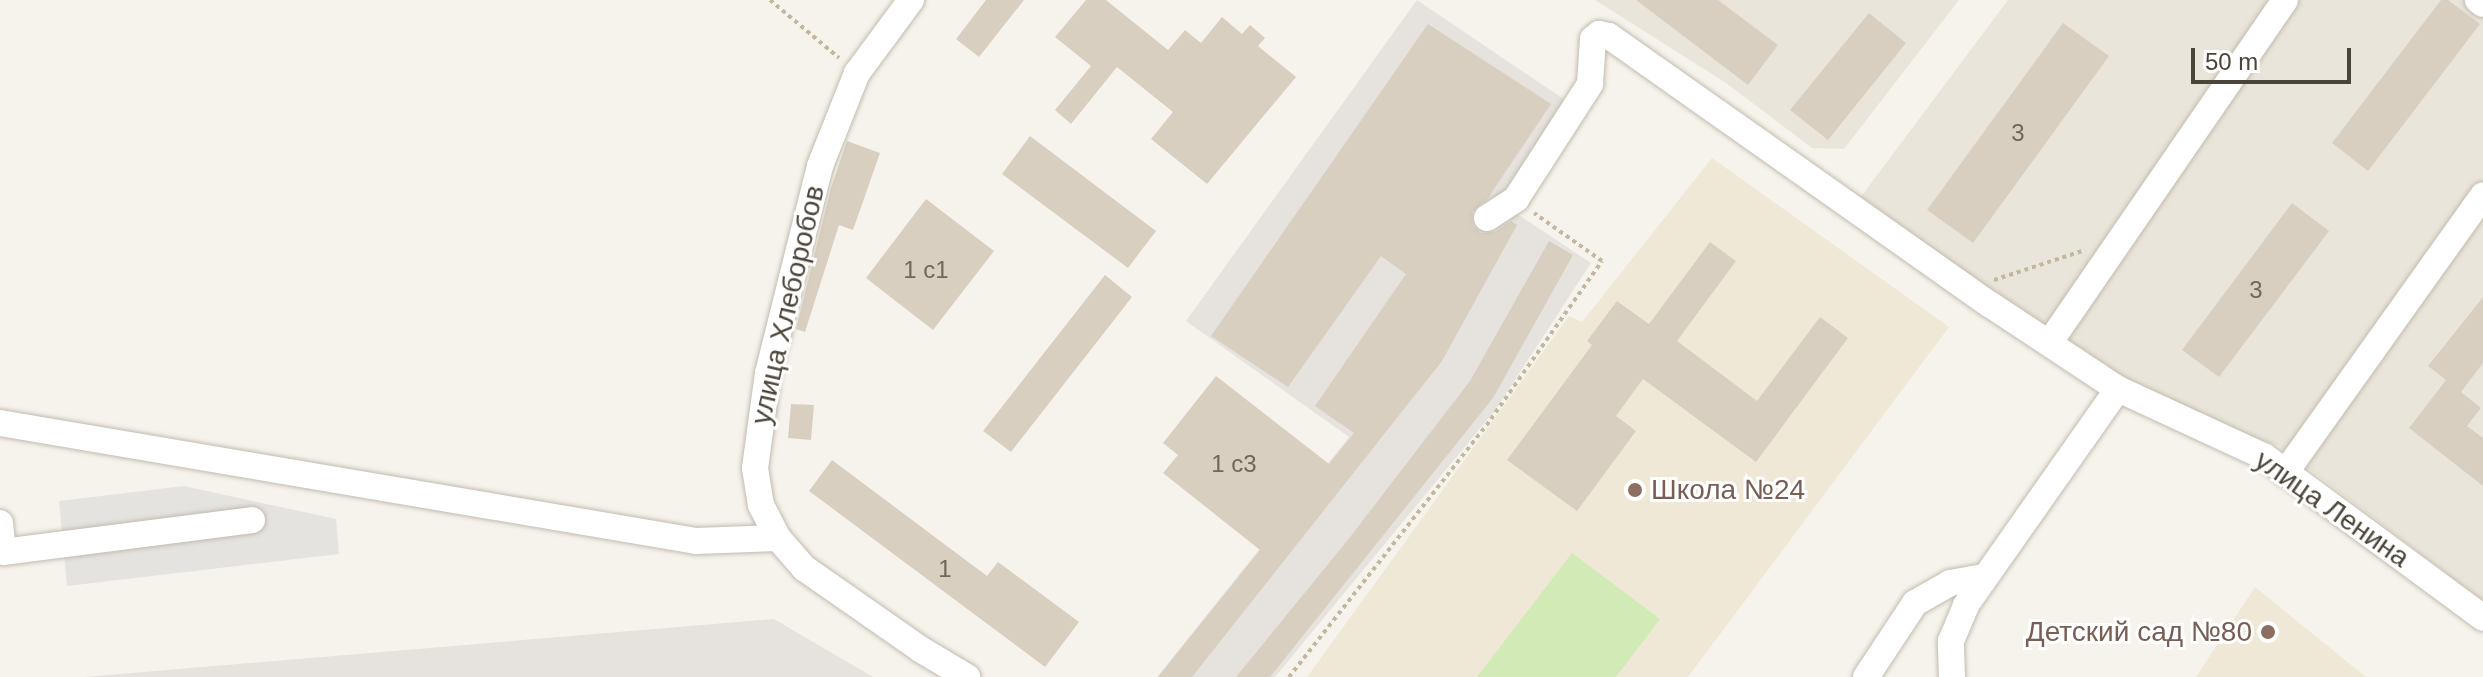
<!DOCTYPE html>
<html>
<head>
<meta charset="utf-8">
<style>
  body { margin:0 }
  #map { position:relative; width:2483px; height:677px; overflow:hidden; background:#f6f3ec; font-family:Helvetica,sans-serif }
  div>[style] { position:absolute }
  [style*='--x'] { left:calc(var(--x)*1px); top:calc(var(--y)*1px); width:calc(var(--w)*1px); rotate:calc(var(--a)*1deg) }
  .residential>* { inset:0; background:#eae5da }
  .industrial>* { inset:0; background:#e6e2dd }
  .education>* { inset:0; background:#efe8d6 }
  .green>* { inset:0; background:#d2eab5 }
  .parking>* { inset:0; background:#e5e3e0 }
  .building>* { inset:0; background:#d8cfc1 }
  .path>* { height:4px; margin-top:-2px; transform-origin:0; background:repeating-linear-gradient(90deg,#c4b79f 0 4px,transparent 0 8px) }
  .roads { filter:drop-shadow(0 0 2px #c2bbae) drop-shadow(0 0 2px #c2bbae) }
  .minor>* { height:26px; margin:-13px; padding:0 13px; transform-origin:13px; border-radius:13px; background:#fff }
  .dots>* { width:22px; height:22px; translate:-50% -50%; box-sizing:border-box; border:4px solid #fff; border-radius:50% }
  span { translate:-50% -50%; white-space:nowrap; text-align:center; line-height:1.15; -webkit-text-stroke:6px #fff; paint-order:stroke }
  .number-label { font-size:24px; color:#6e675b }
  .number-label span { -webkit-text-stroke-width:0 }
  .street-label { font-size:28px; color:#4b4439 }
  .education-label { font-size:28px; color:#785e54 }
  .left { translate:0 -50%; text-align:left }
  .right { translate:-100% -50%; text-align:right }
  .scale { position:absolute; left:2191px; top:48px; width:160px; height:36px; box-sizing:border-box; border:4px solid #4b4439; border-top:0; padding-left:10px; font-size:24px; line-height:28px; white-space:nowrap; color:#4b4439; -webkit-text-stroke:6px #fff; paint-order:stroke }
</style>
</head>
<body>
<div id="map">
  <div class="residential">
    <i style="clip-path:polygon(1595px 0,1959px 0,1844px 149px,1812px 148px,1726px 83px)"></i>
    <i style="clip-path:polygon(2008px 0,2483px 0,2483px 601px,2279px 446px,2106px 387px,1860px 198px)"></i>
  </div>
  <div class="industrial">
    <i style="clip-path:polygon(1417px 0,1568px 102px,1499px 202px,1591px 263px,1496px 409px,1275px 677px,1157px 677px,1349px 437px,1186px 321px)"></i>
    <i style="clip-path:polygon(774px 619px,873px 677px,84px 677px)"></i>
  </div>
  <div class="education">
    <i style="clip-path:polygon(1712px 158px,1949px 327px,1688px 677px,1307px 677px,1569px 316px,1582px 322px)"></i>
    <i style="clip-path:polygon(2255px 587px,2366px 677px,2196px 677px)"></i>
  </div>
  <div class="green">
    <i style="clip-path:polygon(1572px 553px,1660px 619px,1616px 677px,1477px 677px)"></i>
  </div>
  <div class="parking">
    <i style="clip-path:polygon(184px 486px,336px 519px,339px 554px,67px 586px,59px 501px)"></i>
  </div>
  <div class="building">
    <i style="clip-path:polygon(986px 0,1024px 0,979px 57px,956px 39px)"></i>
    <i style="clip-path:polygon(1086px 0,1106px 0,1168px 50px,1185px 30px,1201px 43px,1222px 17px,1242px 34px,1250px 25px,1265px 38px,1258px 46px,1296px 77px,1207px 184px,1151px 139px,1173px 112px,1117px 67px,1071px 124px,1055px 110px,1091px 66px,1055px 37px)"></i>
    <i style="clip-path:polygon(1636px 0,1718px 0,1778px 45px,1748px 85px)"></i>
    <i style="clip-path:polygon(2441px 0,2448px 0,2480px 24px,2368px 171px,2332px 143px)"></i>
    <i style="clip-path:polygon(1869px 13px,1906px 43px,1828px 140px,1790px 110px)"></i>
    <i style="clip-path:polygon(2063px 23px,2109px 56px,1973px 243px,1927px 210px)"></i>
    <i style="clip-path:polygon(1428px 24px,1551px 104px,1488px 198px,1472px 212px,1473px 226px,1481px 233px,1495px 232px,1511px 221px,1517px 225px,1442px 361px,1192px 677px,1158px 677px,1260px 550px,1163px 473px,1178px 455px,1163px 443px,1216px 376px,1329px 464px,1354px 433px,1315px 406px,1406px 274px,1381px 256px,1288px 387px,1211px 336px)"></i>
    <i style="clip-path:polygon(1030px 136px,1156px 231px,1128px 268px,1002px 174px)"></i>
    <i style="clip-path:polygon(847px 141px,880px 153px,853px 230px,839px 225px,805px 332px,796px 329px,831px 188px)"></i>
    <i style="clip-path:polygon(926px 199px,994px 251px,933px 330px,866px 278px)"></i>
    <i style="clip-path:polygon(2292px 203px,2329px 231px,2219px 377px,2182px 350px)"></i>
    <i style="clip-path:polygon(1549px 241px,1573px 255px,1493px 398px,1270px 677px,1236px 677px,1347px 541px,1470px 381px)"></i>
    <i style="clip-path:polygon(1710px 242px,1736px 261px,1677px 341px,1757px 401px,1820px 317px,1848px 338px,1756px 462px,1643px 379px,1616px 416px,1636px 431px,1577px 511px,1507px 460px,1592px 345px,1587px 341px,1617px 301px,1649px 324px)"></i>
    <i style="clip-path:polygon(1105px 275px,1132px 297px,1011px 452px,983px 431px)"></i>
    <i style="clip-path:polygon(2483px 297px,2483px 363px,2461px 392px,2481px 408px,2467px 426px,2483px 438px,2483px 486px,2409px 428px,2446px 380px,2428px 366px)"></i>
    <i style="clip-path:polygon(791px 404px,814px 405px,811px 440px,788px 438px)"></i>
    <i style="clip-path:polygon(832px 460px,987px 576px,998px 562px,1079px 622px,1045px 667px,809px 491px)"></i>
  </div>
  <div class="path">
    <i style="--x:770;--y:0;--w:90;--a:40"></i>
    <i style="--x:1994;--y:280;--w:96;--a:-18.2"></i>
    <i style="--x:1289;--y:677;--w:328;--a:-51.9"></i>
    <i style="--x:1491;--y:419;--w:193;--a:-54.9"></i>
    <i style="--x:1602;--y:261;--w:83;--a:-144.8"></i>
  </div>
  <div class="roads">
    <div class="minor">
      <i style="--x:911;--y:0;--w:91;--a:126.5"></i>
      <i style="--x:857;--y:73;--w:100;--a:111.7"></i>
      <i style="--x:820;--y:166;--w:213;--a:104.1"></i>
      <i style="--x:768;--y:373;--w:96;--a:97.8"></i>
      <i style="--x:755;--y:468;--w:37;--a:81"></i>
      <i style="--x:761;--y:505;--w:37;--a:63"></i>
      <i style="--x:778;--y:538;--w:40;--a:49"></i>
      <i style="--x:804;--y:568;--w:141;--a:34.9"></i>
      <i style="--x:920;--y:649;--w:55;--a:30.8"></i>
      <i style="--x:2478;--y:0;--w:6;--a:39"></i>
      <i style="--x:1487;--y:218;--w:35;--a:-33"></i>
      <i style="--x:1516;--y:199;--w:137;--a:-57.2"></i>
      <i style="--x:1590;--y:84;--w:45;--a:-86.2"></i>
      <i style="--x:1593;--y:39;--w:8;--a:-40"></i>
      <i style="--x:1599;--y:34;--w:10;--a:11"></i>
      <i style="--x:1609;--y:36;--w:467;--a:35.2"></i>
      <i style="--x:1991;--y:305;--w:152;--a:33.5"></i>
      <i style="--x:2118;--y:389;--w:162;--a:24.8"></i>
      <i style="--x:2265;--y:457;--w:271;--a:36.4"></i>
      <i style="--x:2050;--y:342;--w:415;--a:-55.5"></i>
      <i style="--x:0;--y:423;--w:706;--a:9.62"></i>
      <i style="--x:696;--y:541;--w:82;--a:-2.1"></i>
      <i style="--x:2285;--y:473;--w:341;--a:-54.5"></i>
      <i style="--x:0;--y:523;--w:29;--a:84"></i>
      <i style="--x:3;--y:552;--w:251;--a:-7.3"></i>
      <i style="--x:1866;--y:677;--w:89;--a:-56.5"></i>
      <i style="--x:1915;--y:603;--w:40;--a:-29.7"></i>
      <i style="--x:1950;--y:583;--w:35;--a:-10"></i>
      <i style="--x:1952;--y:677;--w:36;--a:-92"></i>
      <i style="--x:1951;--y:641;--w:39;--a:-67"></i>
      <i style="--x:1966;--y:605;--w:264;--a:-54.9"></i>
    </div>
  </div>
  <div class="dots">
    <i style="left:1635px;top:490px;background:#8d6e63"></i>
    <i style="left:2268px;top:632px;background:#8d6e63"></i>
  </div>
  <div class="number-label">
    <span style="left:2018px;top:133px">3</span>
    <span style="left:926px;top:270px">1 с1</span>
    <span style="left:2256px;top:290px">3</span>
    <span style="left:1234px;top:464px">1 с3</span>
    <span style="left:945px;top:569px">1</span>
  </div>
  <div class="street-label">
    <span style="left:788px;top:305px;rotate:-77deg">улица Хлеборобов</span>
    <span style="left:2332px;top:509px;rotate:35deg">улица Ленина</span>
  </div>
  <div class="education-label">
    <span class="left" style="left:1651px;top:490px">Школа №24</span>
    <span class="right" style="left:2252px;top:632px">Детский сад №80</span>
  </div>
  <div class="scale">50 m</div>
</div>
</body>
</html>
